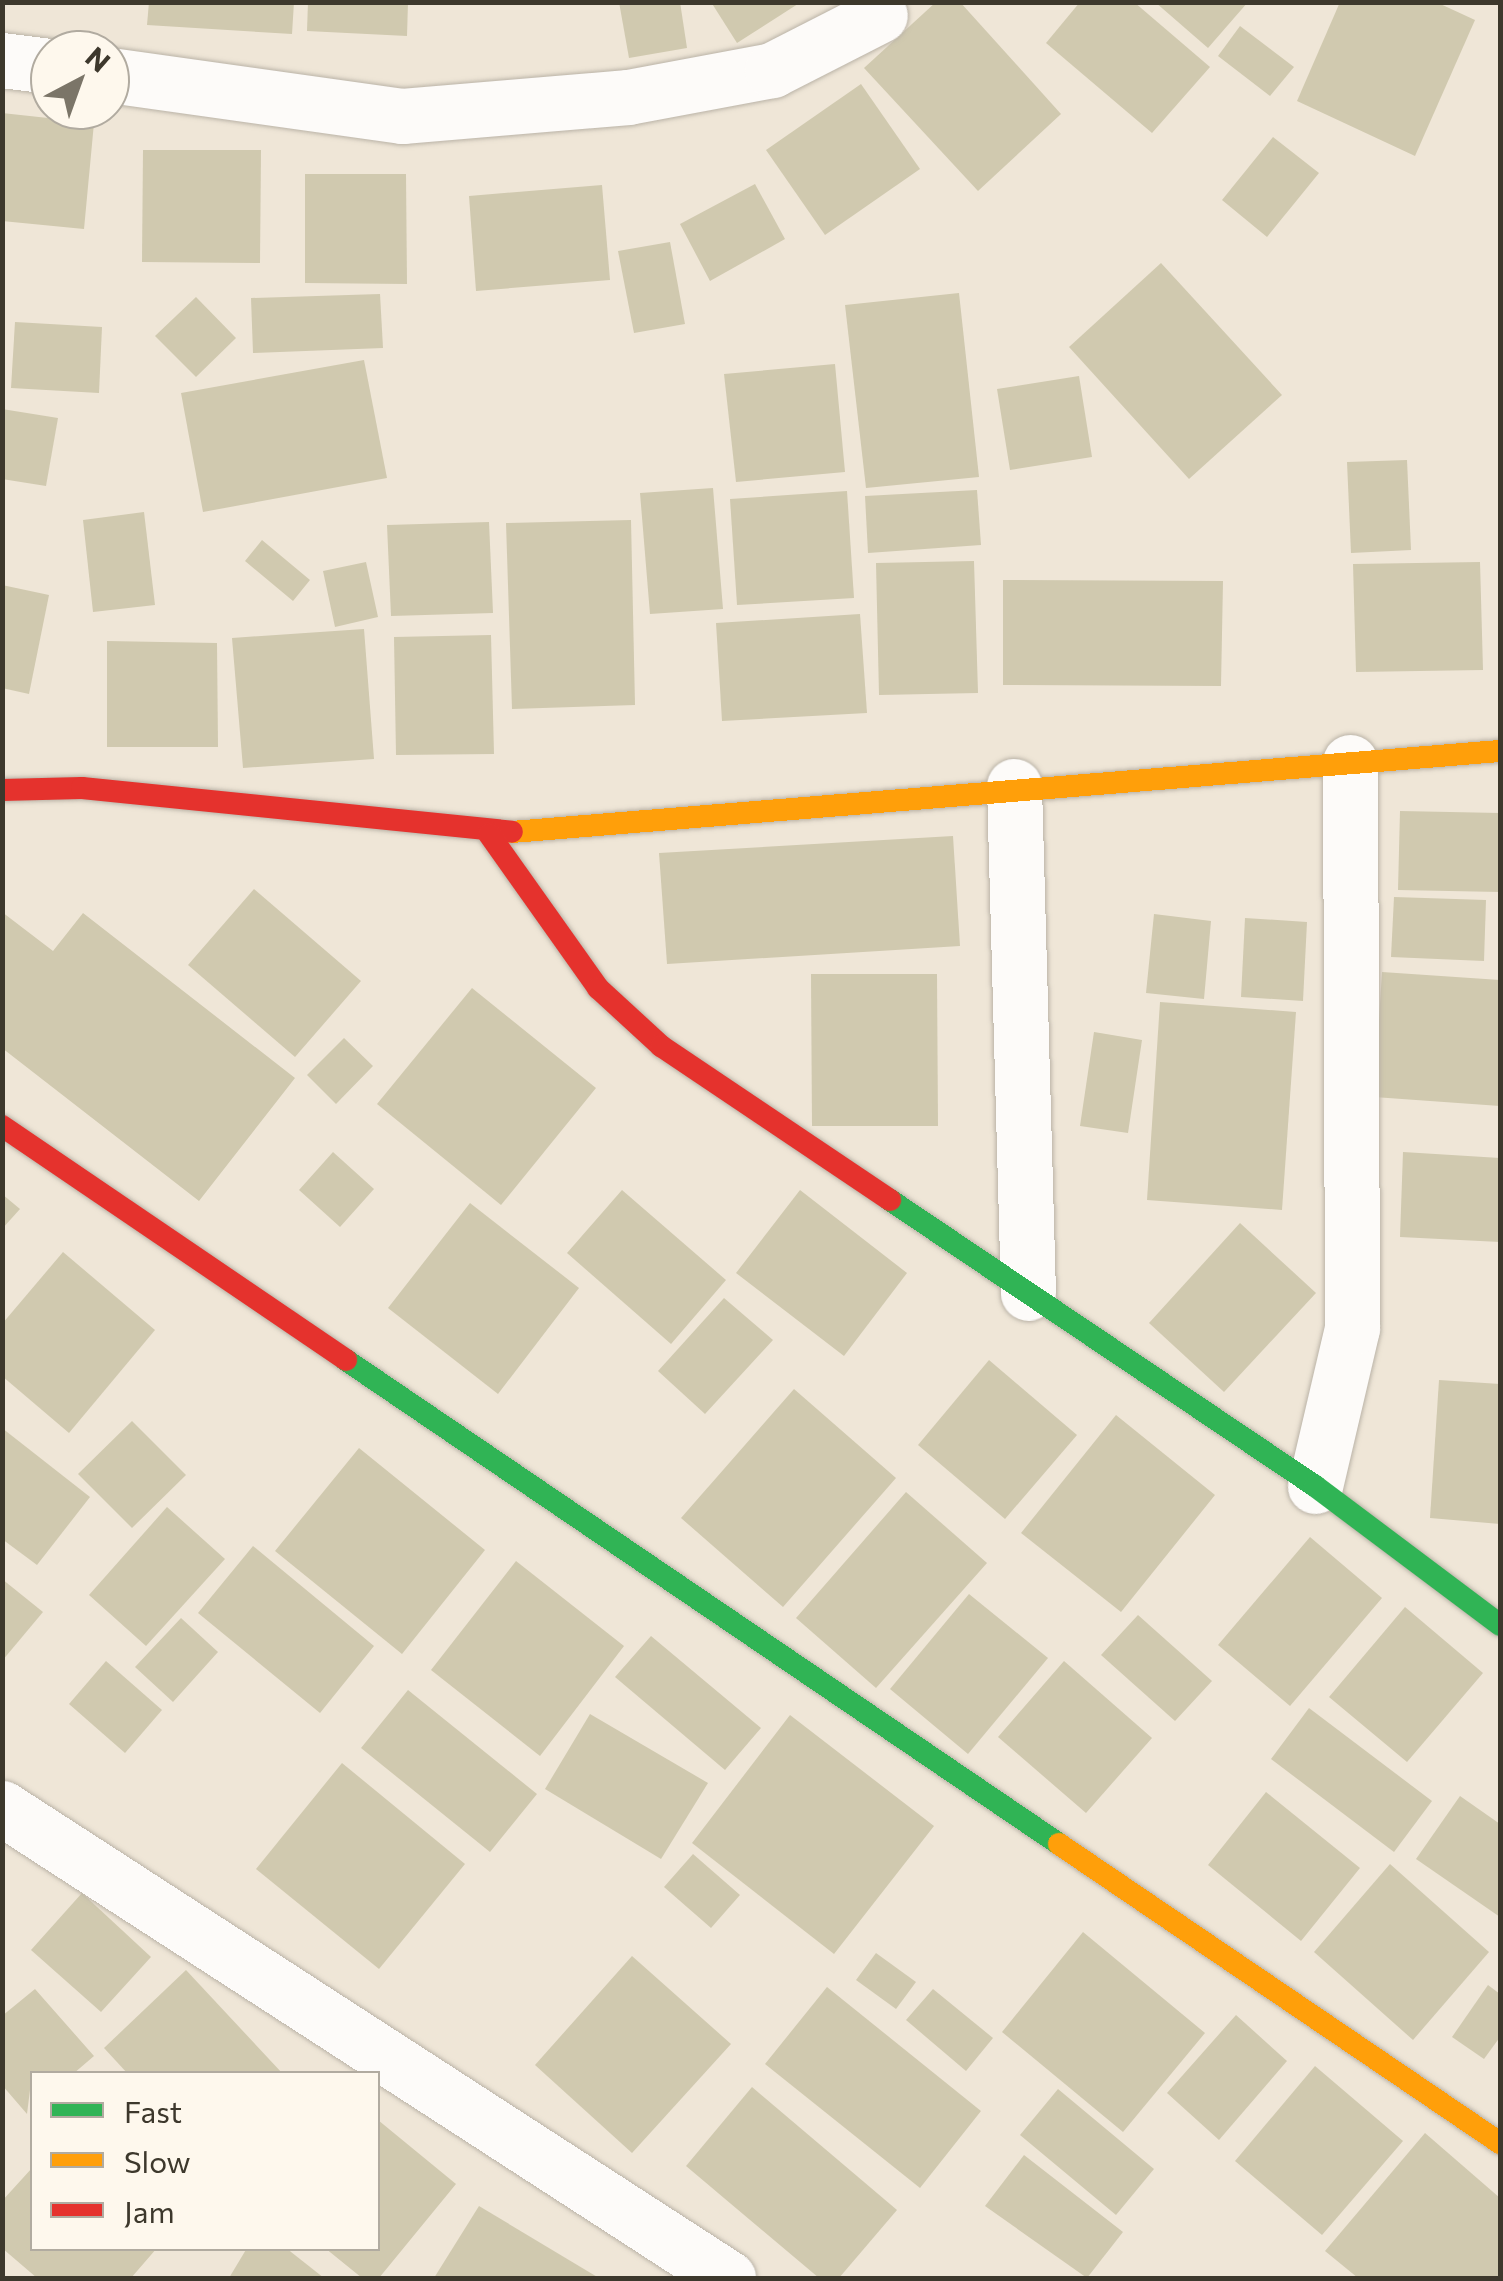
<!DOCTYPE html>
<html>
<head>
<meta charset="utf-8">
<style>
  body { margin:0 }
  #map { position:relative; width:1503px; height:2281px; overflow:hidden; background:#efe6d7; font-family:Commissioner,sans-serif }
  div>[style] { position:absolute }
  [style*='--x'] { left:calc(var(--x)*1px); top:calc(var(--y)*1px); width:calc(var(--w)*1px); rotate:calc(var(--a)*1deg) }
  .building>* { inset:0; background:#d0c9af }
  .roads { filter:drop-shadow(0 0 2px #bab3a7) drop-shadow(0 0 2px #bab3a7) }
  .street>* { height:55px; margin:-27.5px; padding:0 27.5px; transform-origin:27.5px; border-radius:27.5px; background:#fdfbf9 }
  .fast>* { height:22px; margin:-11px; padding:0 11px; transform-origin:11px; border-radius:11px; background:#30b455 }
  .slow>* { height:22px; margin:-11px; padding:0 11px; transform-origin:11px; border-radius:11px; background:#ff9f0a }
  .jam>* { height:22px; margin:-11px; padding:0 11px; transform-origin:11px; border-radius:11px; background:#e5322d }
  span { translate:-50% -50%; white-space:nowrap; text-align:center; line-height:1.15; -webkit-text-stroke:10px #fef8ed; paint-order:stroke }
  .frame { position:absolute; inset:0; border:5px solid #3d382c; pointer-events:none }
  .legend { position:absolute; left:30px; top:2071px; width:350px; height:180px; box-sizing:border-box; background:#fef8ed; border:2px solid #b1aba0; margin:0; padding:12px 18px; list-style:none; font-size:30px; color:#3d382c }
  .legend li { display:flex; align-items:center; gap:20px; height:50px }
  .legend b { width:50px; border:2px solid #b1aba0 }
  .north { position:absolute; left:30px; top:30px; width:100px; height:100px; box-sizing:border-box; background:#fef8ed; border:2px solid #b1aba0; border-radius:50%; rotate:41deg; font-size:28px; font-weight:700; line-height:40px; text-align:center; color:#3d382c }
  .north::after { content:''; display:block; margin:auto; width:35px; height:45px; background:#7b7568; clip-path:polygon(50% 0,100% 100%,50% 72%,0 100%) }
</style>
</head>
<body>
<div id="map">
  <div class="building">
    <i style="clip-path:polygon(149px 2px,294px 2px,292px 34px,147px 25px)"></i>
    <i style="clip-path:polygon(308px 2px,408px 2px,407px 36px,307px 31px)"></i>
    <i style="clip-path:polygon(619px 2px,680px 2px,687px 48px,629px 58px)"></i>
    <i style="clip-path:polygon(711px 2px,801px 2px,737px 43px)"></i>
    <i style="clip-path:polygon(936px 2px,960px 2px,1061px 114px,978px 191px,864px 68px)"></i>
    <i style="clip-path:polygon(1080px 2px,1134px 2px,1210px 67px,1152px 133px,1046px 43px)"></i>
    <i style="clip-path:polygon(1155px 2px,1248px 2px,1208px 48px)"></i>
    <i style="clip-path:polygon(1340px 2px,1436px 2px,1475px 20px,1415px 156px,1297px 101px)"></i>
    <i style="clip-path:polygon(1240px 26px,1294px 67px,1270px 96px,1218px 56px)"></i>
    <i style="clip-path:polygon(861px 84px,920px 169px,825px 235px,766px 150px)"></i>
    <i style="clip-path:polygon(2px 113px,94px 123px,84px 229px,2px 221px)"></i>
    <i style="clip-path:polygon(1273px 137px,1319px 173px,1267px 237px,1222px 200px)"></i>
    <i style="clip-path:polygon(143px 150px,261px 150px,260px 263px,142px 262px)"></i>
    <i style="clip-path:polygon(305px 174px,406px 174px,407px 284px,305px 283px)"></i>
    <i style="clip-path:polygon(755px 184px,785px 239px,710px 281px,680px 224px)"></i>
    <i style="clip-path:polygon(602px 185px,610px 280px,476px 291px,469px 196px)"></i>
    <i style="clip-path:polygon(670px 242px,685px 324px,634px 333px,618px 251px)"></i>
    <i style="clip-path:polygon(1161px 263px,1282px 395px,1189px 479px,1069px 347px)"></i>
    <i style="clip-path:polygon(959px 293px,979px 477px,866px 488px,845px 305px)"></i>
    <i style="clip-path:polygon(380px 294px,383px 348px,253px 353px,251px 298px)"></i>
    <i style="clip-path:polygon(196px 297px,236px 338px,196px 377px,155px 336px)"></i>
    <i style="clip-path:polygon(15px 322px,102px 327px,99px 393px,11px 388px)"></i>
    <i style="clip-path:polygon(364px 360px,387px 478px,203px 512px,181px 393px)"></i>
    <i style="clip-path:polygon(835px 364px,845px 472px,736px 482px,724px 374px)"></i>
    <i style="clip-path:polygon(1079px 376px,1092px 457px,1010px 470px,997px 389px)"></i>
    <i style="clip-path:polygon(2px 409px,58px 418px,46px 486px,2px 479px)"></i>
    <i style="clip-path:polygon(1407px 460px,1411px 550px,1351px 553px,1347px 462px)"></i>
    <i style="clip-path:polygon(713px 488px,723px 609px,650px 614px,640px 493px)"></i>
    <i style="clip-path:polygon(977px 490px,981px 545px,868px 553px,865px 496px)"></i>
    <i style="clip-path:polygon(847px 491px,854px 598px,737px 605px,730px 499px)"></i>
    <i style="clip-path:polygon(144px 512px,155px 605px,93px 612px,83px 520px)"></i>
    <i style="clip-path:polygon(631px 520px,635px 705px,512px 709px,506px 523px)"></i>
    <i style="clip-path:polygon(489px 522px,493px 613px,391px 616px,387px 525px)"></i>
    <i style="clip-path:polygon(262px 540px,310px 580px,293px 601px,245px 561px)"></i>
    <i style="clip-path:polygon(974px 561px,978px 693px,879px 695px,876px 563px)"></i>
    <i style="clip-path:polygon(366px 562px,378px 617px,335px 627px,323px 571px)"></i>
    <i style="clip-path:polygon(1480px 562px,1483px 670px,1356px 672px,1353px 564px)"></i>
    <i style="clip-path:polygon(1003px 580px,1223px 581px,1221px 686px,1003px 685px)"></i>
    <i style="clip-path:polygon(2px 585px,49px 595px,29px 694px,2px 688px)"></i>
    <i style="clip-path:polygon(860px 614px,867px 713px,722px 721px,716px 623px)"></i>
    <i style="clip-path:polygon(364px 629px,374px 759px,243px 768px,232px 638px)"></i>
    <i style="clip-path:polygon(491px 635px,494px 754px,396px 755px,394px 637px)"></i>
    <i style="clip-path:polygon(107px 641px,217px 643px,218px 747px,107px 747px)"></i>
    <i style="clip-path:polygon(1400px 811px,1500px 813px,1500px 892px,1398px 890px)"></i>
    <i style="clip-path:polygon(953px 836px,960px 946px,667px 964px,659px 853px)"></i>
    <i style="clip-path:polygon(254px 889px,361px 981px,295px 1057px,188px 965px)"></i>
    <i style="clip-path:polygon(1394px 897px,1486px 900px,1484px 961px,1391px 957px)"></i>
    <i style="clip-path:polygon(2px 912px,53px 951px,83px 913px,295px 1078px,199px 1201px,2px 1048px)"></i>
    <i style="clip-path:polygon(1154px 914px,1211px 921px,1204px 999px,1146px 993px)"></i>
    <i style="clip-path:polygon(1245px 918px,1307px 922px,1303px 1001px,1241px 997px)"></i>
    <i style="clip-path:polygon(1382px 972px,1500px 980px,1500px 1106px,1374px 1097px)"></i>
    <i style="clip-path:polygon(811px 974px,937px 974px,938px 1126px,812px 1126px)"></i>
    <i style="clip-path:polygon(472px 988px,596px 1088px,501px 1205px,377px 1104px)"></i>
    <i style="clip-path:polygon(1160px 1002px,1296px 1012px,1282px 1210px,1147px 1200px)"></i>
    <i style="clip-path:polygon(1094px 1032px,1142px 1040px,1128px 1133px,1080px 1126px)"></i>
    <i style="clip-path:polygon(344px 1038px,373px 1066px,336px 1104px,307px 1075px)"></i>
    <i style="clip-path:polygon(333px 1152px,374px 1189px,340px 1227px,299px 1190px)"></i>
    <i style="clip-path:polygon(1403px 1152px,1500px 1158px,1500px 1242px,1400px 1237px)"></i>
    <i style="clip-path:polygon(622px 1190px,726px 1280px,671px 1344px,567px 1253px)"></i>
    <i style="clip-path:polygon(800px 1190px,907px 1273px,844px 1356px,736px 1273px)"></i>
    <i style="clip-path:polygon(2px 1194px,20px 1209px,2px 1229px)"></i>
    <i style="clip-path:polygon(470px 1203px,579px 1288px,498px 1394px,388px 1308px)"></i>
    <i style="clip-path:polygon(1240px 1223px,1316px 1293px,1224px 1392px,1149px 1323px)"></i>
    <i style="clip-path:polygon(63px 1252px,155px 1330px,69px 1433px,2px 1376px,2px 1324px)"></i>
    <i style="clip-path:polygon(724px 1298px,773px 1340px,705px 1414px,658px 1371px)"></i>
    <i style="clip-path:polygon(989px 1360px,1077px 1435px,1005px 1519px,918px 1445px)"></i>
    <i style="clip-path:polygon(1439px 1380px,1500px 1384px,1500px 1524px,1430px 1518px)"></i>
    <i style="clip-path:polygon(794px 1389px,896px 1478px,783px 1607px,681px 1518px)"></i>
    <i style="clip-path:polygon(1116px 1415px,1215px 1495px,1121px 1612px,1021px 1533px)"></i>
    <i style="clip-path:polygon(132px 1421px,186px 1475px,132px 1528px,78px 1474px)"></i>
    <i style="clip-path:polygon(2px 1428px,90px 1497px,37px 1565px,2px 1539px)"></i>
    <i style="clip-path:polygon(359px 1448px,485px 1550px,402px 1654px,275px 1551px)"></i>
    <i style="clip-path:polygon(906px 1492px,987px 1563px,876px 1688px,796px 1618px)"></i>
    <i style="clip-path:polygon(167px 1507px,225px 1559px,146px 1646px,89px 1595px)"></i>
    <i style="clip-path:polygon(1310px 1537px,1382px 1598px,1290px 1706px,1218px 1645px)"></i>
    <i style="clip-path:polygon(253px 1546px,374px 1646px,320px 1713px,198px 1613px)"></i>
    <i style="clip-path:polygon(516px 1561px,624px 1646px,540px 1756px,431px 1670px)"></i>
    <i style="clip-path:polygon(2px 1579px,43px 1612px,2px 1661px)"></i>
    <i style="clip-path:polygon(969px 1594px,1048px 1658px,968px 1754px,890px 1689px)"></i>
    <i style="clip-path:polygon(1405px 1607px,1483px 1673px,1407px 1762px,1329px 1697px)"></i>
    <i style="clip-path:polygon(1138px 1615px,1212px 1681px,1175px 1721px,1101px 1655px)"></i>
    <i style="clip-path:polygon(181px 1618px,218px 1652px,173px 1702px,135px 1667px)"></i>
    <i style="clip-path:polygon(651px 1636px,761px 1728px,725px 1770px,615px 1677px)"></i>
    <i style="clip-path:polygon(106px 1661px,162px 1710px,125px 1753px,69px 1704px)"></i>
    <i style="clip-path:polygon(1064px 1661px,1152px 1738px,1086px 1813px,998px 1737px)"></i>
    <i style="clip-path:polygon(408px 1690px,537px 1794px,490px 1852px,361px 1748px)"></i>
    <i style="clip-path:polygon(1309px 1708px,1432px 1801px,1394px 1852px,1271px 1759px)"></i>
    <i style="clip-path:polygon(590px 1714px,708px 1783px,661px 1859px,545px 1789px)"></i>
    <i style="clip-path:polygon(790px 1715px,934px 1826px,834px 1954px,692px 1843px)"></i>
    <i style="clip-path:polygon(342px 1763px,465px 1864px,379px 1969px,256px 1869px)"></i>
    <i style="clip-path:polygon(1266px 1792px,1360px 1868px,1301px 1941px,1208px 1865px)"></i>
    <i style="clip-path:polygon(1460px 1796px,1500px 1824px,1500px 1917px,1416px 1859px)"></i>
    <i style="clip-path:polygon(693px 1854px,740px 1895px,711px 1928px,664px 1887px)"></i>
    <i style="clip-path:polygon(1390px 1864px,1489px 1952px,1413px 2040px,1314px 1952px)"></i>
    <i style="clip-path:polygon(82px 1893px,151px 1957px,101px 2012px,31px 1950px)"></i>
    <i style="clip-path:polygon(1083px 1932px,1205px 2033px,1123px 2132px,1002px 2032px)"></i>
    <i style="clip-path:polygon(876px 1953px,916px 1982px,896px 2009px,856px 1980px)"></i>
    <i style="clip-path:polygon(632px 1956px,731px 2044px,632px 2153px,535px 2065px)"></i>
    <i style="clip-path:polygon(186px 1970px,283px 2074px,128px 2074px,104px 2048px)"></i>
    <i style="clip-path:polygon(1488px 1985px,1500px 1994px,1500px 2037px,1484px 2059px,1452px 2037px)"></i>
    <i style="clip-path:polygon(827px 1987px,981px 2111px,920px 2188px,765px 2064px)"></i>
    <i style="clip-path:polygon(35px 1989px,94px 2056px,73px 2074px,32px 2074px,27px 2114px,2px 2085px,2px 2016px)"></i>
    <i style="clip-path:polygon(933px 1989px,993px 2038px,966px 2071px,906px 2020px)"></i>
    <i style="clip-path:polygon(1236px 2015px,1287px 2061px,1219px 2140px,1167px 2093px)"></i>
    <i style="clip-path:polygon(1315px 2066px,1403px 2141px,1322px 2235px,1235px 2161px)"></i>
    <i style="clip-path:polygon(752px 2087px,897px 2210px,839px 2278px,819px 2278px,686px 2166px)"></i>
    <i style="clip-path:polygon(1058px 2089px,1154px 2169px,1116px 2215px,1020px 2135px)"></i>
    <i style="clip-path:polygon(378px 2120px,456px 2184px,379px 2278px,362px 2278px,325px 2248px,378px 2248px)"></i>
    <i style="clip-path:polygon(1425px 2133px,1500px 2198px,1500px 2278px,1358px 2278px,1325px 2251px)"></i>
    <i style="clip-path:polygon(1024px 2155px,1123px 2232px,1087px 2278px,985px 2206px)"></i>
    <i style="clip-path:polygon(32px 2168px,32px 2248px,157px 2248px,131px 2278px,37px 2278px,2px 2248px,2px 2201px)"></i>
    <i style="clip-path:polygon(479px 2206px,599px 2278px,434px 2278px)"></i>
    <i style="clip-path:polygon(247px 2248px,286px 2248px,324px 2278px,229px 2278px)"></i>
  </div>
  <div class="roads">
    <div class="street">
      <i style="--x:2;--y:60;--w:48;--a:7.1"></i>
      <i style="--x:110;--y:75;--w:295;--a:8"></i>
      <i style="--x:402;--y:116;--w:227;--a:-4.8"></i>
      <i style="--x:628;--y:97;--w:147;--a:-10.6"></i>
      <i style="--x:772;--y:70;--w:121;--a:-27"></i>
      <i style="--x:1014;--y:786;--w:507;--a:88.42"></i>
      <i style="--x:1315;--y:1486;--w:162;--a:-76.8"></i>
      <i style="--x:1352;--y:1328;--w:566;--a:-90.2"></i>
      <i style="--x:2;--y:1808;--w:865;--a:32.92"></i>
    </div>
    <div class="fast">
      <i style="--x:890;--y:1200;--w:512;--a:33.94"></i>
      <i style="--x:1315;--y:1486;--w:231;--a:36.9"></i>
      <i style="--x:346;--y:1360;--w:862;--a:34.17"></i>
    </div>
    <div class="slow">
      <i style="--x:512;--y:832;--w:991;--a:-4.69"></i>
      <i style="--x:1059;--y:1844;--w:533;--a:34.14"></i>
    </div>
    <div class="jam">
      <i style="--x:2;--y:790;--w:80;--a:-1.4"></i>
      <i style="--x:82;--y:788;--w:432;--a:5.8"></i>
      <i style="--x:489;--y:834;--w:189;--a:54.7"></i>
      <i style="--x:598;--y:988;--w:86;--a:42.6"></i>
      <i style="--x:661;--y:1046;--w:276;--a:33.9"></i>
      <i style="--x:2;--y:1126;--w:416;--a:34.2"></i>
    </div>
  </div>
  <div class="frame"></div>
  <ul class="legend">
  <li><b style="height:12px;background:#30b455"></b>Fast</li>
  <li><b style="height:12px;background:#ff9f0a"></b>Slow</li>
  <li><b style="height:12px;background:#e5322d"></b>Jam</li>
  </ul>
  <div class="north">N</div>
</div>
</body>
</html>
